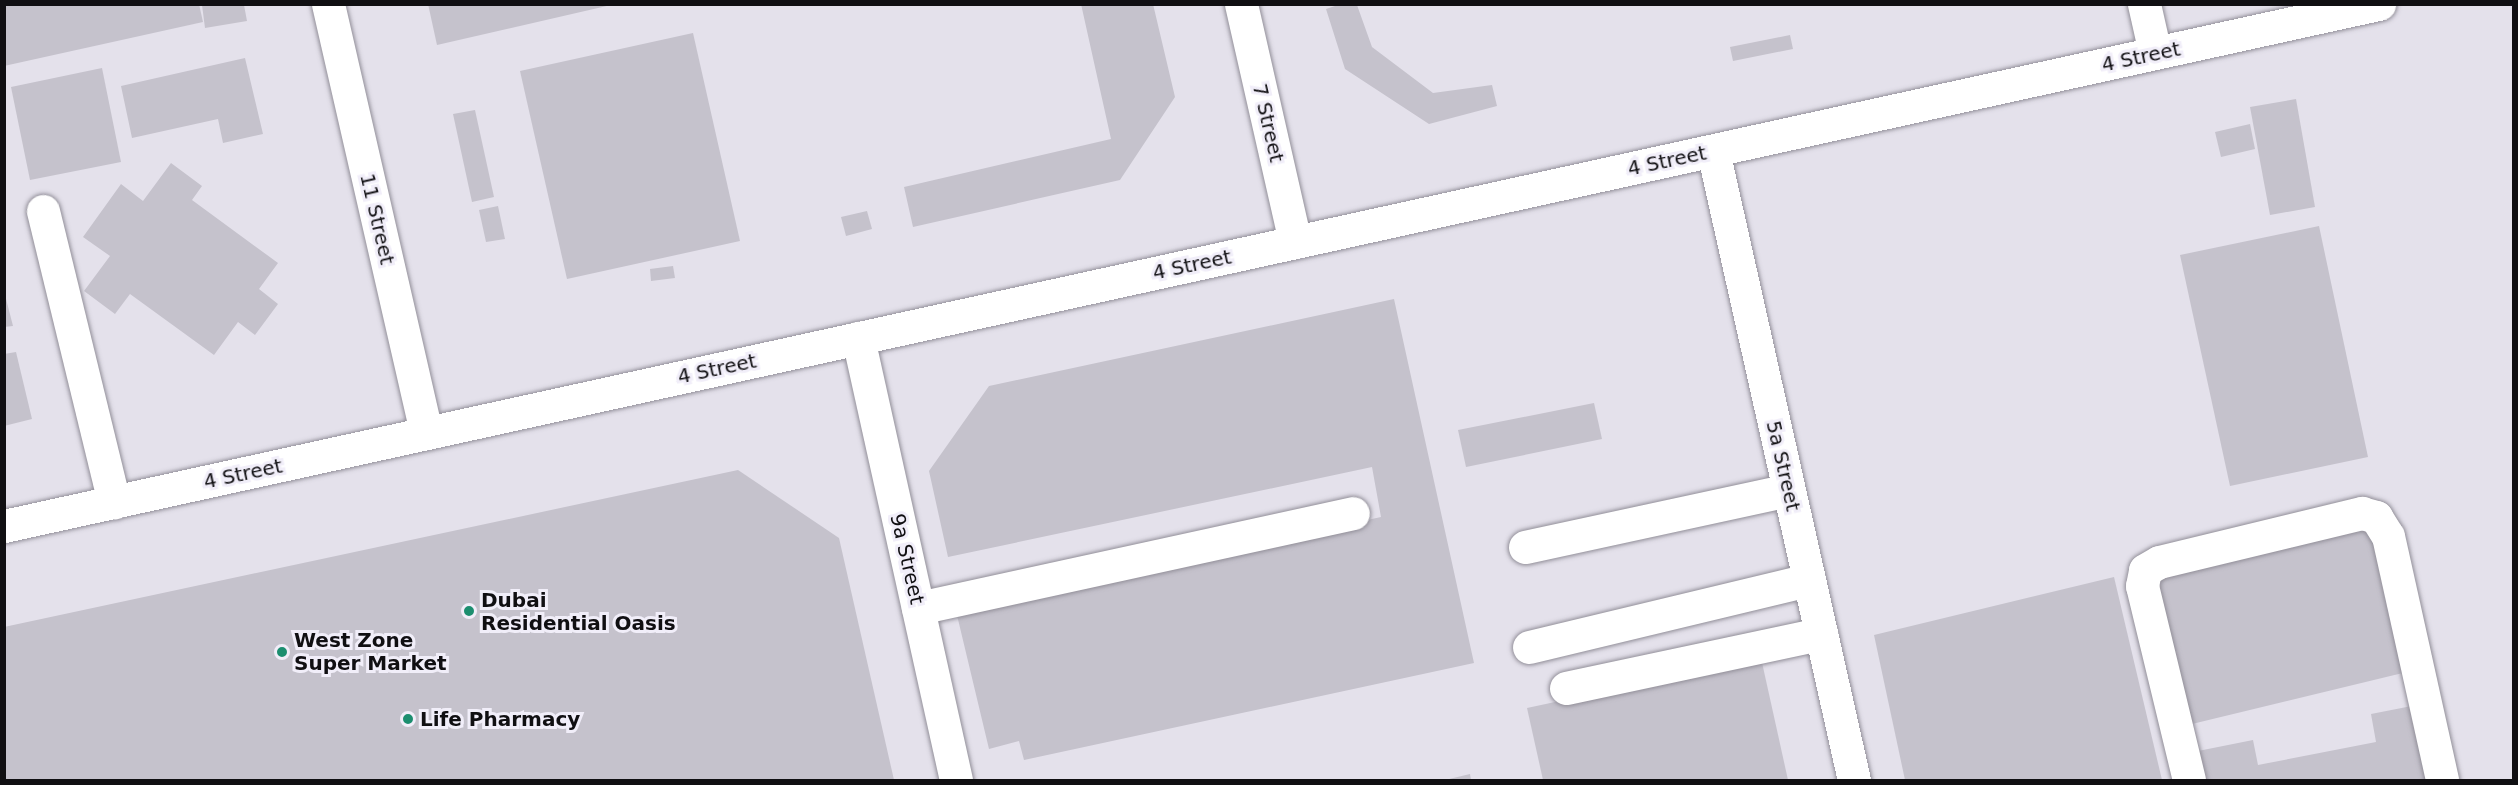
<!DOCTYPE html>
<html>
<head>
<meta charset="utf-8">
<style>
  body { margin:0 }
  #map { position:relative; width:2518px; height:785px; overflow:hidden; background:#e4e1eb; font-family:"DejaVu Sans",sans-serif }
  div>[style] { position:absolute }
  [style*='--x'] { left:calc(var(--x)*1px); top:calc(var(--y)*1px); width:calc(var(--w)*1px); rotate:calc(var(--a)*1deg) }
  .building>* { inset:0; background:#c5c2cc }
  .roads { filter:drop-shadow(0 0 2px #928f99) drop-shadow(0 0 2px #928f99) }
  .minor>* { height:33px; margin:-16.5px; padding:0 16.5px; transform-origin:16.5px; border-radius:16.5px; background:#fff }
  .dots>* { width:16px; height:16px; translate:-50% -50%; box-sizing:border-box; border:3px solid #f1eef9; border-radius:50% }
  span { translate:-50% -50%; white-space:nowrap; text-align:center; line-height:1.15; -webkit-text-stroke:6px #f1eef9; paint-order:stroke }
  .street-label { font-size:20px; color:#100f12 }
  .poi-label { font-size:20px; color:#100f12; font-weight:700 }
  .left { translate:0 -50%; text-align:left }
  .frame { position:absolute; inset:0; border:6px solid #100f12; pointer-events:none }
</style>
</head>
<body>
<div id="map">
  <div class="building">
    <i style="clip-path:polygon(4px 4px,199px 4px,203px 22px,4px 66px)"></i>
    <i style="clip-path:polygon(428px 4px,611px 4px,611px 5px,437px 45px)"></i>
    <i style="clip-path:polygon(1081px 4px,1153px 4px,1175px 97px,1120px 180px,913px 227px,904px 187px,1111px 139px)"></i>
    <i style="clip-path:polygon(202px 5px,244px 5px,247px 21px,205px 28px)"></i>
    <i style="clip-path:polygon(1338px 5px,1357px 5px,1372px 47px,1433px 93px,1492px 85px,1497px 106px,1429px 124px,1345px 69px,1326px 9px)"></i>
    <i style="clip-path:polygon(693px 33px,740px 241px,567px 279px,520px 71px)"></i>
    <i style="clip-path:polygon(1790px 35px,1793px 49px,1733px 61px,1730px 47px)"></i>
    <i style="clip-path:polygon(245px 58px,263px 134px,223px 143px,218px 119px,132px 138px,121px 86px)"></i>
    <i style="clip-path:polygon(102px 68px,121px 162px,30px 180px,11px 87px)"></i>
    <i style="clip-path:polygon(2296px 99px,2315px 207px,2270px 215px,2250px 107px)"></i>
    <i style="clip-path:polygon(475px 110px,494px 197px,472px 202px,453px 114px)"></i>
    <i style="clip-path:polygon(2250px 124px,2255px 149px,2221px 157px,2215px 132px)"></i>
    <i style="clip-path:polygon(171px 163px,202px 186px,192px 200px,278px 263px,259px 289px,278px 304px,255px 335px,238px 322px,214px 355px,130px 294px,115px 314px,84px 291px,110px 256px,83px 237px,121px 184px,143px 201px)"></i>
    <i style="clip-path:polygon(498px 206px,505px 239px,486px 242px,479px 210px)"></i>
    <i style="clip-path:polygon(867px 211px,872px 229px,846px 236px,841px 217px)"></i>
    <i style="clip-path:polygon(2319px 226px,2368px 457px,2230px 486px,2180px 255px)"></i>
    <i style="clip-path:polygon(673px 266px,675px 278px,651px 281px,650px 269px)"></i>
    <i style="clip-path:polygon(4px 291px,13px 326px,4px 327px)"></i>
    <i style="clip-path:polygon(1394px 299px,1474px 663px,1024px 760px,1019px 741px,989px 749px,956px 611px,1381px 517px,1372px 467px,948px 557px,929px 471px,989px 386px)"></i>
    <i style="clip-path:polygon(16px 352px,32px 419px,4px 426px,4px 354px)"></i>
    <i style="clip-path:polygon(1594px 403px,1602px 439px,1466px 467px,1458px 430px)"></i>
    <i style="clip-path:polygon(738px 470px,839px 538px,894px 780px,4px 780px,4px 627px)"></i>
    <i style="clip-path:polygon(2376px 524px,2411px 671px,2192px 724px,2156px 578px)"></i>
    <i style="clip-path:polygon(2114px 577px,2162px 780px,1905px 780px,1874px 635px)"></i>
    <i style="clip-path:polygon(1761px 658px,1788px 780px,1543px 780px,1527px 708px)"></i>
    <i style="clip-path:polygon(2422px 704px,2437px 780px,2204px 780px,2198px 751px,2253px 740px,2258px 765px,2376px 742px,2371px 714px)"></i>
    <i style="clip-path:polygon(1470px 774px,1471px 780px,1445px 780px)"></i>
  </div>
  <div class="roads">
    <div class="minor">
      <i style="--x:328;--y:4;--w:440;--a:77.1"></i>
      <i style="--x:1241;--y:4;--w:244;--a:77.2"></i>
      <i style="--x:2144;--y:4;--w:50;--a:77.3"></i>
      <i style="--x:1713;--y:151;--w:645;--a:77.37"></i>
      <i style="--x:43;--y:211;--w:300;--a:76.3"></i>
      <i style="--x:858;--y:338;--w:453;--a:77.5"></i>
      <i style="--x:4;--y:526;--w:2432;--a:-12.4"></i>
      <i style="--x:1525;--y:547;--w:269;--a:-12.2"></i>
      <i style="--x:918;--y:608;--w:445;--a:-12.3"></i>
      <i style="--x:1529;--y:647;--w:288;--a:-13.5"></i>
      <i style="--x:1566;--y:688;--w:261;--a:-12"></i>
      <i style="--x:2189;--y:780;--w:200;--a:-103.6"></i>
      <i style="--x:2142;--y:586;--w:16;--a:-79"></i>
      <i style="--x:2145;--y:570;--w:16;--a:-30"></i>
      <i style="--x:2159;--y:562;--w:209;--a:-13.6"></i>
      <i style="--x:2362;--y:513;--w:15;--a:16"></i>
      <i style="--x:2376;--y:517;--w:22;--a:58"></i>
      <i style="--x:2388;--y:536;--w:250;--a:77.5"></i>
    </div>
  </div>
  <div class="dots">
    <i style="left:469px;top:611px;background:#1c8e6f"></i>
    <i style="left:282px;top:652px;background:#1c8e6f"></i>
    <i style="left:408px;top:719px;background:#1c8e6f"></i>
  </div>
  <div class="street-label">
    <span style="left:2141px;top:57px;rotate:-12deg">4 Street</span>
    <span style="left:1268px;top:123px;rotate:77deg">7 Street</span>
    <span style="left:1667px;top:161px;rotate:-12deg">4 Street</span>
    <span style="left:377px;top:219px;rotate:77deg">11 Street</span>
    <span style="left:1192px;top:265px;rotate:-12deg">4 Street</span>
    <span style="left:717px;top:369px;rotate:-12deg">4 Street</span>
    <span style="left:1783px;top:466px;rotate:77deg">5a Street</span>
    <span style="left:243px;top:474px;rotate:-12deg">4 Street</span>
    <span style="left:907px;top:559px;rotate:77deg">9a Street</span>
  </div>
  <div class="poi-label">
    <span class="left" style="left:481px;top:612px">Dubai<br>Residential Oasis</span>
    <span class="left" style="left:294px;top:652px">West Zone<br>Super Market</span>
    <span class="left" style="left:420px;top:719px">Life Pharmacy</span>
  </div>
  <div class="frame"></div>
</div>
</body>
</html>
